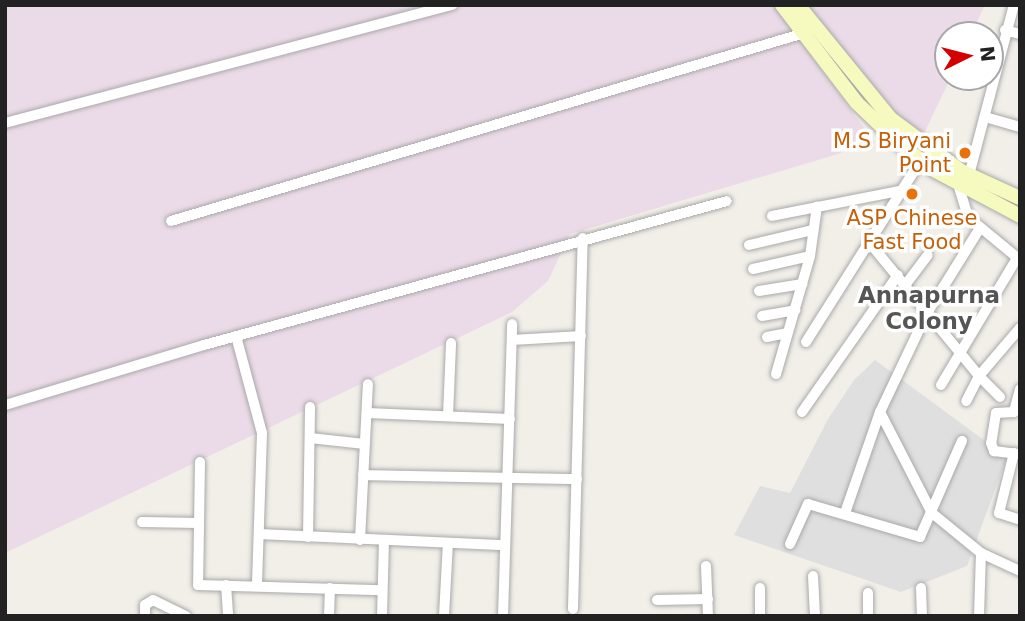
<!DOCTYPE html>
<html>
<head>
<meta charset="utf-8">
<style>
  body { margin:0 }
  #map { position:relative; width:1025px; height:621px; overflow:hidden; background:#f2efe9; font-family:"DejaVu Sans",sans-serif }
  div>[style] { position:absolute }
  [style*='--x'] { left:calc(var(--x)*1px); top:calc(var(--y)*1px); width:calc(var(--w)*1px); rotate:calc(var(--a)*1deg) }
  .residential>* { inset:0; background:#e0dfdf }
  .industrial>* { inset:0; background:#ebdbe8 }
  .roads { filter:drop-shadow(0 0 2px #a9a9a9) drop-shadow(0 0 2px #a9a9a9) }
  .street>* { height:10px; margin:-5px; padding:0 5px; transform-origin:5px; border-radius:5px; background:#fff }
  .secondary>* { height:14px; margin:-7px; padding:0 7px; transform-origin:7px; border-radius:7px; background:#f7fabf }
  .dots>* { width:19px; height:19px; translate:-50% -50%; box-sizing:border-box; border:4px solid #fff; border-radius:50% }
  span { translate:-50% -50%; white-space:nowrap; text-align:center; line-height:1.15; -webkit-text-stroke:7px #fff; paint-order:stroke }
  .food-label { font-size:21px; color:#c56008 }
  .right { translate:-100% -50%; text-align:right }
  .neighbourhood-label { font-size:23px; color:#555; font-weight:700 }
  .frame { position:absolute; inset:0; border:7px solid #222; pointer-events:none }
  .north { position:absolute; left:934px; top:21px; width:70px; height:70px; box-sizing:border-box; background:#fff; border:2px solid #a7a7a7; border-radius:50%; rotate:84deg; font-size:19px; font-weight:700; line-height:28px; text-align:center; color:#222 }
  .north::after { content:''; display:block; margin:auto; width:24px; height:32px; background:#d40000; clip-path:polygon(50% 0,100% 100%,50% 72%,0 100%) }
</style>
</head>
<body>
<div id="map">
  <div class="residential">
    <i style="clip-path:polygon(875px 360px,1007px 457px,967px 566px,901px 592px,734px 535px,760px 486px,790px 493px,828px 419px,854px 380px)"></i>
  </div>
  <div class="industrial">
    <i style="clip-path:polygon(5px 5px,774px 5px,875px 143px,570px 234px,548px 281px,512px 312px,5px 553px)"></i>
    <i style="clip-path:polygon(806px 5px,985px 5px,971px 35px,948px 35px,951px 77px,919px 144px)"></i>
  </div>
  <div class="roads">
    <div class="street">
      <i style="--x:1005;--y:30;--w:16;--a:15"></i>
      <i style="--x:985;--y:117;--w:36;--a:16"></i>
      <i style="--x:5;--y:123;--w:463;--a:-14.8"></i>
      <i style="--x:969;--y:175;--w:176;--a:-75.2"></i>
      <i style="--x:958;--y:184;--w:34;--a:73"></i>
      <i style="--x:968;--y:217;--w:67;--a:39.6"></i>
      <i style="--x:772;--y:216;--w:129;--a:-11.1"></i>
      <i style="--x:171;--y:221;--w:664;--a:-16.53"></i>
      <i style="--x:980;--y:228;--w:100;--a:121.9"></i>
      <i style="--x:927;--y:313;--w:110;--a:115.4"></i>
      <i style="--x:880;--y:412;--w:114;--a:62.8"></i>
      <i style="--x:932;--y:513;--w:63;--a:39.2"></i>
      <i style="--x:981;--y:553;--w:43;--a:24.8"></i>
      <i style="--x:869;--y:242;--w:173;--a:50.6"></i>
      <i style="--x:979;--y:376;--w:28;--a:117"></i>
      <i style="--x:749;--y:245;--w:66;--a:-13.2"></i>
      <i style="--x:753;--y:269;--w:58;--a:-12.8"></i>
      <i style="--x:906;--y:284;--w:36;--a:-53"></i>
      <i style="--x:759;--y:291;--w:44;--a:-9.2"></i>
      <i style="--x:762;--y:316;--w:34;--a:-10"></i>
      <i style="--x:236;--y:336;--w:100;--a:75"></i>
      <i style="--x:262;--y:433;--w:152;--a:91.9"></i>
      <i style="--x:767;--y:337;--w:20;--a:-11"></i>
      <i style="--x:512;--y:340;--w:69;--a:-3.3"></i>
      <i style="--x:806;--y:342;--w:215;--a:-57.7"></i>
      <i style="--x:776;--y:374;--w:123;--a:-73.9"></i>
      <i style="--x:810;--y:256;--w:50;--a:-82"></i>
      <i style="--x:941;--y:385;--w:148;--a:-59.1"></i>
      <i style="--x:1020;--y:389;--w:24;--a:105"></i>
      <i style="--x:1014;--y:412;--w:18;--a:177"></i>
      <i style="--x:996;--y:413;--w:30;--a:99"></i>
      <i style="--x:991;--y:443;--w:9;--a:69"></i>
      <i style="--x:994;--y:451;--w:26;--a:7"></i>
      <i style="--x:1000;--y:397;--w:30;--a:-135"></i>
      <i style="--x:979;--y:376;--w:63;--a:-49.5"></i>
      <i style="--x:5;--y:405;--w:208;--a:-16.8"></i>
      <i style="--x:204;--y:345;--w:542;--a:-15.39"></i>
      <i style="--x:802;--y:412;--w:167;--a:-55"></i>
      <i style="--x:367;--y:413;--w:143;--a:2.4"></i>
      <i style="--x:448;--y:416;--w:73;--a:-87.6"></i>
      <i style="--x:310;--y:438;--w:55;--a:6.2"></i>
      <i style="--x:1014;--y:453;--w:62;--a:104"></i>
      <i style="--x:999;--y:513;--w:22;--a:18"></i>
      <i style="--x:200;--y:462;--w:123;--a:90.9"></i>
      <i style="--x:198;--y:585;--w:184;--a:1.6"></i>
      <i style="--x:363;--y:475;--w:214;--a:1.1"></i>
      <i style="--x:845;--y:513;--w:107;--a:-70.9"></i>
      <i style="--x:142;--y:522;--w:57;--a:1"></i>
      <i style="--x:259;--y:534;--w:246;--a:2.6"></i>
      <i style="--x:308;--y:537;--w:130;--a:-89.1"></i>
      <i style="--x:360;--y:540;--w:156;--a:-87.1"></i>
      <i style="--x:790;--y:544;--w:44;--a:-65.8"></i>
      <i style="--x:808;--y:504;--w:117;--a:16.4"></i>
      <i style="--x:920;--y:537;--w:105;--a:-66.4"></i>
      <i style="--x:706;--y:566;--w:50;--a:87.7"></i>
      <i style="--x:813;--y:576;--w:40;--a:87.1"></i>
      <i style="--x:226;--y:585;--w:31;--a:86"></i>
      <i style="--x:760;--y:588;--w:28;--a:90"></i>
      <i style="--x:921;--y:588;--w:28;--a:88"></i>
      <i style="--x:868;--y:593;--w:23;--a:90"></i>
      <i style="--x:657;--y:600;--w:51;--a:-1.1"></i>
      <i style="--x:573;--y:609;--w:371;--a:-88.5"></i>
      <i style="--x:145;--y:616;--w:11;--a:-90"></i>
      <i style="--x:145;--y:605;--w:9;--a:-32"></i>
      <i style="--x:153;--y:600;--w:37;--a:26"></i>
      <i style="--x:329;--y:616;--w:28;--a:-88"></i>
      <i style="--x:382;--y:616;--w:75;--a:-88.5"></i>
      <i style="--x:444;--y:616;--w:73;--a:-86.9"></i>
      <i style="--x:503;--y:616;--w:292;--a:-88.2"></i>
      <i style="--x:979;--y:616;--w:63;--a:-88.2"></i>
    </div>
    <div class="secondary">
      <i style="--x:782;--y:5;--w:123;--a:52.6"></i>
      <i style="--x:857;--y:103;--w:61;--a:43.7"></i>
      <i style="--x:901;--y:145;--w:41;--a:37.1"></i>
      <i style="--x:934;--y:170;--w:98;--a:28.1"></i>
      <i style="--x:798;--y:5;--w:146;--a:50.8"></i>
      <i style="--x:890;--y:118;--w:89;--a:36.7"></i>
      <i style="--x:961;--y:171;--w:65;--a:24.6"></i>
    </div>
  </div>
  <div class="dots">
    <i style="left:965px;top:153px;background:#e8710a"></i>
    <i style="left:912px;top:194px;background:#e8710a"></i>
  </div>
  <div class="food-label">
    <span class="right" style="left:951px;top:153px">M.S Biryani<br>Point</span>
    <span style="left:912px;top:230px">ASP Chinese<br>Fast Food</span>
  </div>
  <div class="neighbourhood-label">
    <span style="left:929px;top:308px">Annapurna<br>Colony</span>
  </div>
  <div class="frame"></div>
  <div class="north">N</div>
</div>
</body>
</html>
